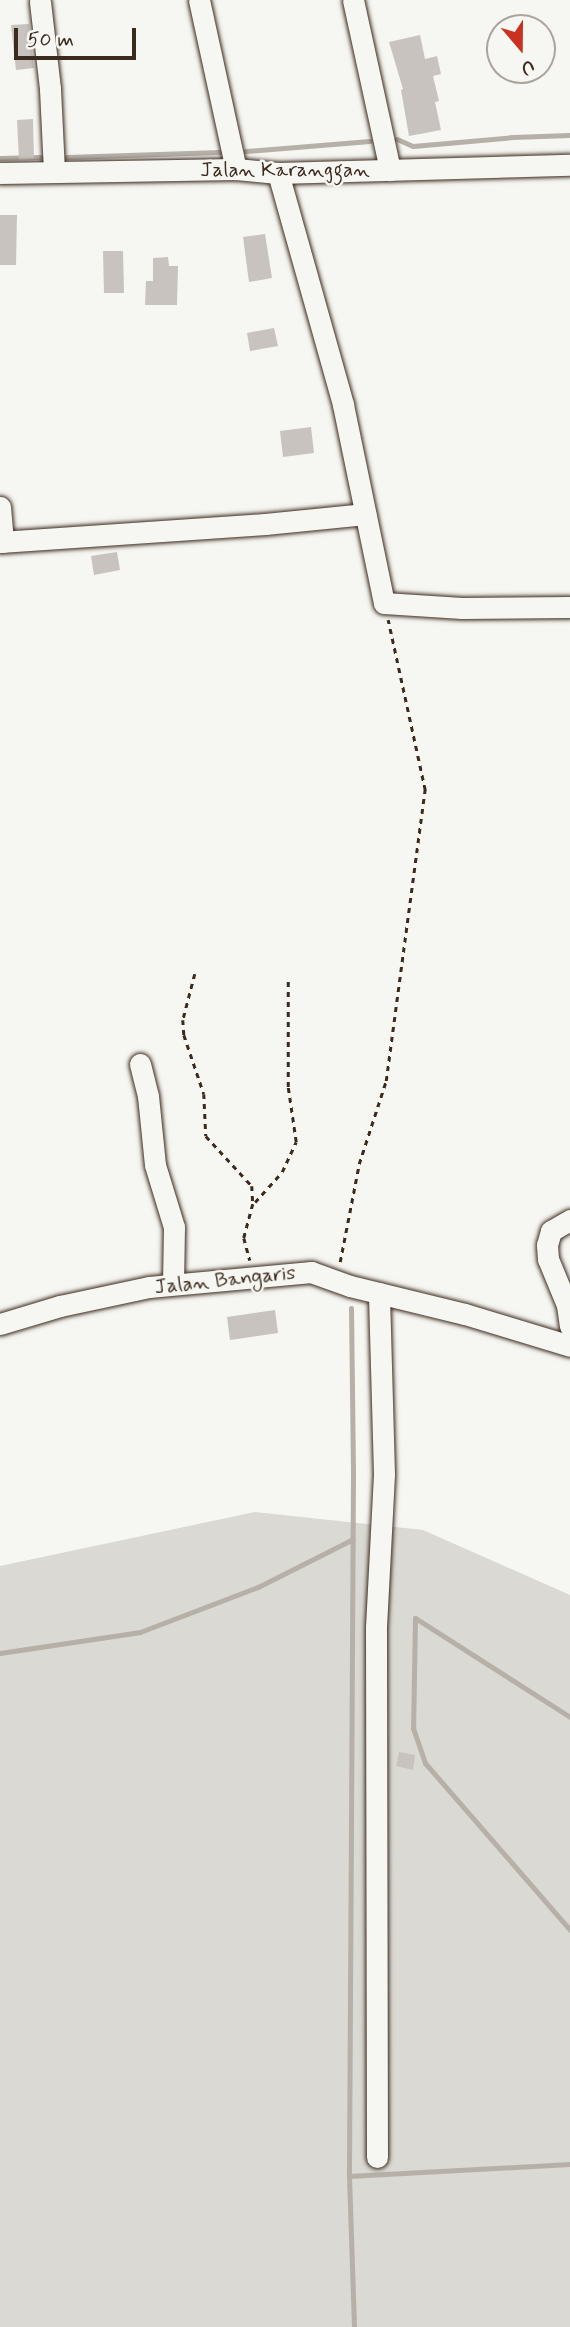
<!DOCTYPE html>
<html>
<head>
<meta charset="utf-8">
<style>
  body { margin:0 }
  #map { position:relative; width:570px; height:2327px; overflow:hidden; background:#f6f6f2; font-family:Mynerve,sans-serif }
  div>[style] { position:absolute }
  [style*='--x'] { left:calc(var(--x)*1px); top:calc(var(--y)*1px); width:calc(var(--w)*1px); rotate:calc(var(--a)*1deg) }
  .green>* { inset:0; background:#dad9d3 }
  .stream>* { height:5px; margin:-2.5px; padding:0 2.5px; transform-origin:2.5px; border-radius:2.5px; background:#b6b0a9 }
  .building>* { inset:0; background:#c8c3be }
  .path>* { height:2.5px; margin-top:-1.25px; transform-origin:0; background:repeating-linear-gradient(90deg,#3b2a1e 0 5px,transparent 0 10px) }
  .roads { filter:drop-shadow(0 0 2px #3b2a1e) drop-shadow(0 0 2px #3b2a1e) }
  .minor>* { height:21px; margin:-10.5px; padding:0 10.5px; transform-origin:10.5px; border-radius:10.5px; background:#f6f6f2 }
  span { translate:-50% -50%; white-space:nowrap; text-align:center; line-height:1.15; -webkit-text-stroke:5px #f6f6f2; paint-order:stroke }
  .street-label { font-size:21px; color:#3b2a1e }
  .north { position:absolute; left:486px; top:14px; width:70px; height:70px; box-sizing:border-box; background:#f6f6f2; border:2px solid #aba49d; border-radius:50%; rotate:160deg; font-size:19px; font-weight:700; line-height:28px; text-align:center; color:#3b2a1e }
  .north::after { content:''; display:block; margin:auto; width:24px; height:32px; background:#c8321e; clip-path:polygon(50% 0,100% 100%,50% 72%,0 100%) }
  .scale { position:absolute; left:14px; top:28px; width:122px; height:32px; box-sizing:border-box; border:4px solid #3b2a1e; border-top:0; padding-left:9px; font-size:21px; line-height:24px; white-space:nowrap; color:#3b2a1e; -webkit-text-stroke:5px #f6f6f2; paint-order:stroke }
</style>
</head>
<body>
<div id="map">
  <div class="green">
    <i style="clip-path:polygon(255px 1512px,423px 1530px,570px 1595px,570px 2327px,0 2327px,0 1566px)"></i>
  </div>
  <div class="stream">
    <i style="--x:397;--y:139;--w:17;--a:24"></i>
    <i style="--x:413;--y:146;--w:100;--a:-5.1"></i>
    <i style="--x:513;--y:137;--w:57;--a:-2"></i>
    <i style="--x:246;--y:151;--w:124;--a:-4.6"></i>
    <i style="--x:67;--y:157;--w:152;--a:-1.9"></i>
    <i style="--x:0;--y:158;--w:40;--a:-1.4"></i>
    <i style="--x:351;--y:1308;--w:167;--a:89.3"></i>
    <i style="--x:353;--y:1475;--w:701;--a:90.33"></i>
    <i style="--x:349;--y:2176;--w:221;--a:-3.1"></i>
    <i style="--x:0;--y:1653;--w:142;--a:-8.5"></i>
    <i style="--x:140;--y:1632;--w:126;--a:-20.9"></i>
    <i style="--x:258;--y:1587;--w:106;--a:-26.8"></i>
    <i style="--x:570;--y:1717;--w:184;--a:-147.4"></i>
    <i style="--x:415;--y:1618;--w:110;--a:91"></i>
    <i style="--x:413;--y:1728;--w:37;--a:71"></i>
    <i style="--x:425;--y:1763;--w:221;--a:49"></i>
    <i style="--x:349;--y:2176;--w:151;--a:88.1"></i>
  </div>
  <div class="building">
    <i style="clip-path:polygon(29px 24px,34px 68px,16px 70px,11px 25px)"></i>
    <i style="clip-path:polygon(420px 35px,425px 59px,437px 56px,441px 74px,433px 76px,439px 101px,435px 102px,441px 130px,409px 136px,401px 90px,403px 89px,389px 42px)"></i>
    <i style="clip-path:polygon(33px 119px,34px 159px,19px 160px,17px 120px)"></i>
    <i style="clip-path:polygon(0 215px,17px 215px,16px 265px,0 265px)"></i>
    <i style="clip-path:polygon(265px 234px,272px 278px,249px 282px,243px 237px)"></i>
    <i style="clip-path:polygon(103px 251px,123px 251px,124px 293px,104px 293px)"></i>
    <i style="clip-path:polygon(168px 257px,169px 266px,178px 266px,177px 305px,145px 305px,146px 281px,153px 281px,153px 258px)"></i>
    <i style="clip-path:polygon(274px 328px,278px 346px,250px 351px,247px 333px)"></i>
    <i style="clip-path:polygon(311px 427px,314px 453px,283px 457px,280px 431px)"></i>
    <i style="clip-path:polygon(117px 552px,120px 570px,94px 575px,91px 556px)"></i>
    <i style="clip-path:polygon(275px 1310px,278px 1333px,230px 1340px,227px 1317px)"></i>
    <i style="clip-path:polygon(399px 1752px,415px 1755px,413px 1770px,396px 1766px)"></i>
  </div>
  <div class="path">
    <i style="--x:195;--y:974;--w:48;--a:104.6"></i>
    <i style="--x:183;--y:1020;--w:15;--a:86"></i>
    <i style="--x:184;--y:1035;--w:62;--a:71.3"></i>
    <i style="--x:204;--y:1094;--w:42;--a:87.3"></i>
    <i style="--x:206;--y:1136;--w:68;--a:47.4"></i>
    <i style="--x:252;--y:1186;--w:18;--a:87"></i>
    <i style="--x:253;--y:1204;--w:35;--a:105"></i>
    <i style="--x:244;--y:1238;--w:23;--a:75"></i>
    <i style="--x:255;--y:1202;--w:40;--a:-48"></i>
    <i style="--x:282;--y:1172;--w:33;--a:-65"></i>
    <i style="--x:296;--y:1142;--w:56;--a:-98.3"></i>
    <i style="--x:288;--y:1087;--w:109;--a:-90"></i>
    <i style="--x:340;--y:1262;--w:100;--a:-79"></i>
    <i style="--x:359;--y:1164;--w:87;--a:-72"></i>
    <i style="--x:386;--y:1081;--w:294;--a:-82.4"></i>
    <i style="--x:425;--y:790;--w:174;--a:-102.3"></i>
  </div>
  <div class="roads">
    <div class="minor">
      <i style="--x:199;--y:0;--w:173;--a:77.7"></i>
      <i style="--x:353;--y:0;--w:174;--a:77.7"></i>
      <i style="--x:40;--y:2;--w:88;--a:83.4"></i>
      <i style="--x:50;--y:89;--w:82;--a:87.2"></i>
      <i style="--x:0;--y:173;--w:236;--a:-1"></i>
      <i style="--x:236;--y:169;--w:42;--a:5.4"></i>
      <i style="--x:278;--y:173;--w:292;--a:-1.6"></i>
      <i style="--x:278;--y:173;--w:241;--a:74.3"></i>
      <i style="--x:343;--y:405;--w:202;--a:78.3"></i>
      <i style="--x:384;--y:603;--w:78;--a:3.7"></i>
      <i style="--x:462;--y:608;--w:108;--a:-0.5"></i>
      <i style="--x:0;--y:507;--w:35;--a:85"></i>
      <i style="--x:0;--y:542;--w:266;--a:-3.9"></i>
      <i style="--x:265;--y:524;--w:101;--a:-5.7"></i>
      <i style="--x:140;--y:1064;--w:33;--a:76"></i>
      <i style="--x:148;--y:1096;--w:69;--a:84.2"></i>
      <i style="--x:155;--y:1165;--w:65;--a:73"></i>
      <i style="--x:174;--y:1227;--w:56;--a:91"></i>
      <i style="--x:570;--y:1220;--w:22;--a:150"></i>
      <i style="--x:551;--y:1231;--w:15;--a:106"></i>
      <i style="--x:547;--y:1245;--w:14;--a:86"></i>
      <i style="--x:548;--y:1259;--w:50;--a:67.6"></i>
      <i style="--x:567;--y:1305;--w:21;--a:82"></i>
      <i style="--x:0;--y:1324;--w:63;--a:-16.7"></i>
      <i style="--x:60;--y:1306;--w:91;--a:-12.1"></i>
      <i style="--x:149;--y:1287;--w:163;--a:-5.3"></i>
      <i style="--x:311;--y:1272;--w:41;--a:19.7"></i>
      <i style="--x:350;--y:1286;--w:118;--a:13.7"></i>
      <i style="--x:465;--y:1314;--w:110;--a:16.9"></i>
      <i style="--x:377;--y:2157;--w:530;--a:-90.11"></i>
      <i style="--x:376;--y:1627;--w:153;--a:-87"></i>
      <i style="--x:384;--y:1474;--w:181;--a:-91.6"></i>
    </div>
  </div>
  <div class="street-label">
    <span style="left:285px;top:170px">Jalan Karanggan</span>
    <span style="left:225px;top:1280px;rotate:-6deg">Jalan Bangaris</span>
  </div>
  <div class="north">U</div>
  <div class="scale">50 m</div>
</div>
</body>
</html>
